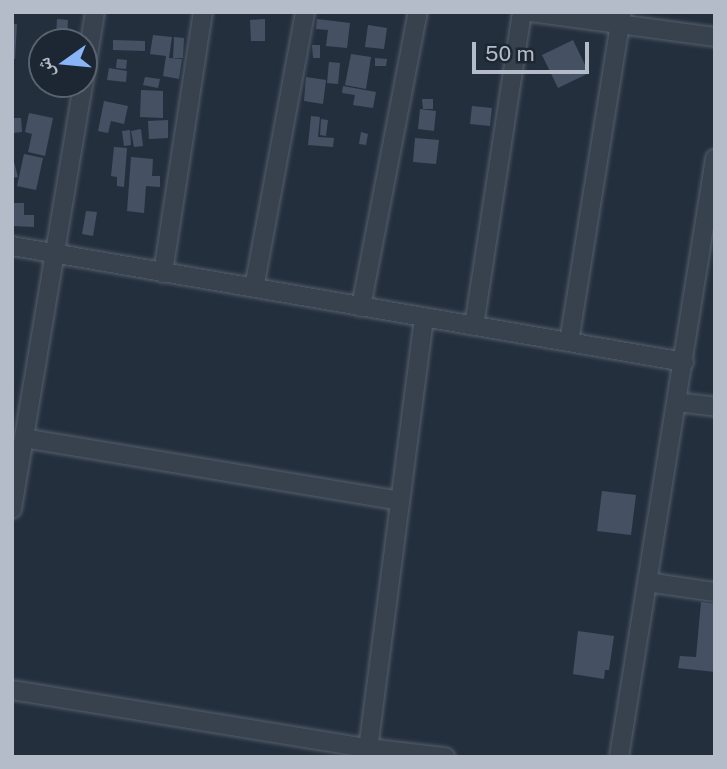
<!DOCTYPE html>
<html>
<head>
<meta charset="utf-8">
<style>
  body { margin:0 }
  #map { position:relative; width:727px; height:769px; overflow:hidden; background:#242f3e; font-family:"Public Sans","Noto Naskh Arabic",sans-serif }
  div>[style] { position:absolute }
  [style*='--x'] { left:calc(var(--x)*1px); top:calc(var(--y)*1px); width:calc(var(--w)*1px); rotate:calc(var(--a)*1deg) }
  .building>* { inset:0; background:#455162 }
  .roads { filter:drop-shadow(0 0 2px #565f6c) drop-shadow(0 0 2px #565f6c) }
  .street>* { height:18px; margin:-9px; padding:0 9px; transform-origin:9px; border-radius:9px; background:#38414e }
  span { translate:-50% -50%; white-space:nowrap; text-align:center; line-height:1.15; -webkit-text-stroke:7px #1d2633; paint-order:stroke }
  .frame { position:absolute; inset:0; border:14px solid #b4bcc9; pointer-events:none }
  .north { position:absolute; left:28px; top:28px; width:70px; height:70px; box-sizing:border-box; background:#1d2633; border:2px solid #59626f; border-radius:50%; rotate:255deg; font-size:19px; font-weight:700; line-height:28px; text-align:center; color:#b4bcc9 }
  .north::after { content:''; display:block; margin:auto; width:24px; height:32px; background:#8ab4f8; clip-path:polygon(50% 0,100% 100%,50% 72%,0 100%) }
  .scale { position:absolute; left:472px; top:42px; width:117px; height:32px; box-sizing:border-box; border:4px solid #b4bcc9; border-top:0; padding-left:9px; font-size:21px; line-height:24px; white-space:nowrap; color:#b4bcc9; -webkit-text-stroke:5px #1d2633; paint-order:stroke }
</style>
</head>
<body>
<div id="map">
  <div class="building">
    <i style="clip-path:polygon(57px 19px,68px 20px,67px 39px,56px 38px)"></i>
    <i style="clip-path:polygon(265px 19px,265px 41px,251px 41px,250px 20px)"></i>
    <i style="clip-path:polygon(317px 19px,350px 23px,347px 48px,326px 46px,328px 30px,316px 29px)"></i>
    <i style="clip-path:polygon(12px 24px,17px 24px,15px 59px,12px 59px)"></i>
    <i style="clip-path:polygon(368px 25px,387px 28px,384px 49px,365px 47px)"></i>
    <i style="clip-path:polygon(153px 35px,172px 37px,169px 58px,182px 59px,179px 79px,163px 76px,166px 56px,150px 54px)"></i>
    <i style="clip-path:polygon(174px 37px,184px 38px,183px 58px,173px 58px)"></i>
    <i style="clip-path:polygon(113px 40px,145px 41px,145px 51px,113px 50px)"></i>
    <i style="clip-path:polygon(573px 40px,589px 73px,558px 88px,542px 55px)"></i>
    <i style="clip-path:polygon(312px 45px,320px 45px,320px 58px,313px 58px)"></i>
    <i style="clip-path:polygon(351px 54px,371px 57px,366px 89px,345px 85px)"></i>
    <i style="clip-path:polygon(375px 58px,387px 59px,386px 66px,375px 66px)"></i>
    <i style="clip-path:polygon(117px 59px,127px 60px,126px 69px,116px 68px)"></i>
    <i style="clip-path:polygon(329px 62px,340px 63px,338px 84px,327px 83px)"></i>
    <i style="clip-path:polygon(109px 68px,127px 71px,126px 82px,107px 80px)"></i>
    <i style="clip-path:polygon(145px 77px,160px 79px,158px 88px,143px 85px)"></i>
    <i style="clip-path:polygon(306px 77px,326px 80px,323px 104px,304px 101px)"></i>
    <i style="clip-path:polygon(343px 86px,376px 92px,373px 108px,353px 105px,355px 95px,342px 93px)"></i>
    <i style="clip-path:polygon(141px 90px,163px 91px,163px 118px,140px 117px)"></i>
    <i style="clip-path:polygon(422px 99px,433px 99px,433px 109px,423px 109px)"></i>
    <i style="clip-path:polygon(104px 101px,128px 106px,124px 124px,111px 121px,108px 133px,98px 131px)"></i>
    <i style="clip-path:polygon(472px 106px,492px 108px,490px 126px,470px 124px)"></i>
    <i style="clip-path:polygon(420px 109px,436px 111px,434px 131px,418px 129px)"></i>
    <i style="clip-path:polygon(29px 113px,53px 118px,45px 156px,28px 152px,32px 134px,25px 132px)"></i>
    <i style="clip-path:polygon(311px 116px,320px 117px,318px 137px,334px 138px,333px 147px,308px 145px)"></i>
    <i style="clip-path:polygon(12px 118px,21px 118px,22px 132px,12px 133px)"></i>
    <i style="clip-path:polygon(321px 119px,328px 120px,326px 136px,320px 135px)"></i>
    <i style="clip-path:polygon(168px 120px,168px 138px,149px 139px,148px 121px)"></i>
    <i style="clip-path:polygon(141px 129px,143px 146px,134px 147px,131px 131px)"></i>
    <i style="clip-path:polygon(130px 130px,131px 145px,124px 146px,122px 131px)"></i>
    <i style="clip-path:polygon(361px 132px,368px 134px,366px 145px,359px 144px)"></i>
    <i style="clip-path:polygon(415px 138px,439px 140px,436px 164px,413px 162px)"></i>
    <i style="clip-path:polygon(114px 147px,127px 148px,124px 187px,117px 186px,117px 177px,111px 176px)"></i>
    <i style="clip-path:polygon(12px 154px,18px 177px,12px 178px)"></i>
    <i style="clip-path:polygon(24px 154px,43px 158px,36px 190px,17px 186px)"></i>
    <i style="clip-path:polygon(131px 157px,153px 159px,152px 176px,160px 176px,160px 187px,146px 186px,144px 213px,127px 211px)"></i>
    <i style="clip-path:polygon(12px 203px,24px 203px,24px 215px,34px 215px,34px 227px,12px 226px)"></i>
    <i style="clip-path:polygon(86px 211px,97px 212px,93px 236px,82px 234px)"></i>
    <i style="clip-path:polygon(602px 491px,636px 495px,631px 535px,597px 531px)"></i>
    <i style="clip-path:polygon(701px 602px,715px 604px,715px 672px,678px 668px,680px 656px,696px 657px)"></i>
    <i style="clip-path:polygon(578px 631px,614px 636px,609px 670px,605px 670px,604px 679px,573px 674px)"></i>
  </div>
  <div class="roads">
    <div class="street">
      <i style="--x:530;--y:12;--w:187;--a:7.7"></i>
      <i style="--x:84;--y:80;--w:69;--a:-80.8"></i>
      <i style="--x:12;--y:246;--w:682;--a:9.79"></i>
      <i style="--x:163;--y:273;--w:264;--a:-81.3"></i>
      <i style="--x:254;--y:288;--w:281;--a:-79.5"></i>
      <i style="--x:361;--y:307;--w:300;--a:-79.1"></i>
      <i style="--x:474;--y:326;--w:318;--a:-81.3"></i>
      <i style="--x:569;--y:342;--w:334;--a:-80.9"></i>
      <i style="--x:677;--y:402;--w:38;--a:7"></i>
      <i style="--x:24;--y:438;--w:381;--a:9.5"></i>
      <i style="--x:12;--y:509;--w:431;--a:-80.5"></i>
      <i style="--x:647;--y:582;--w:69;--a:8.4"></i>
      <i style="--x:12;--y:690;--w:361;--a:9.3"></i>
      <i style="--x:368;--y:748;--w:78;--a:6.7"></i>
      <i style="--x:367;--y:757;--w:443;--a:-82.6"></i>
      <i style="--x:619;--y:757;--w:606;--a:-80.88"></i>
    </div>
  </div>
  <div class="frame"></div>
  <div class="north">ش</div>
  <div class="scale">50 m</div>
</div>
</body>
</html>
